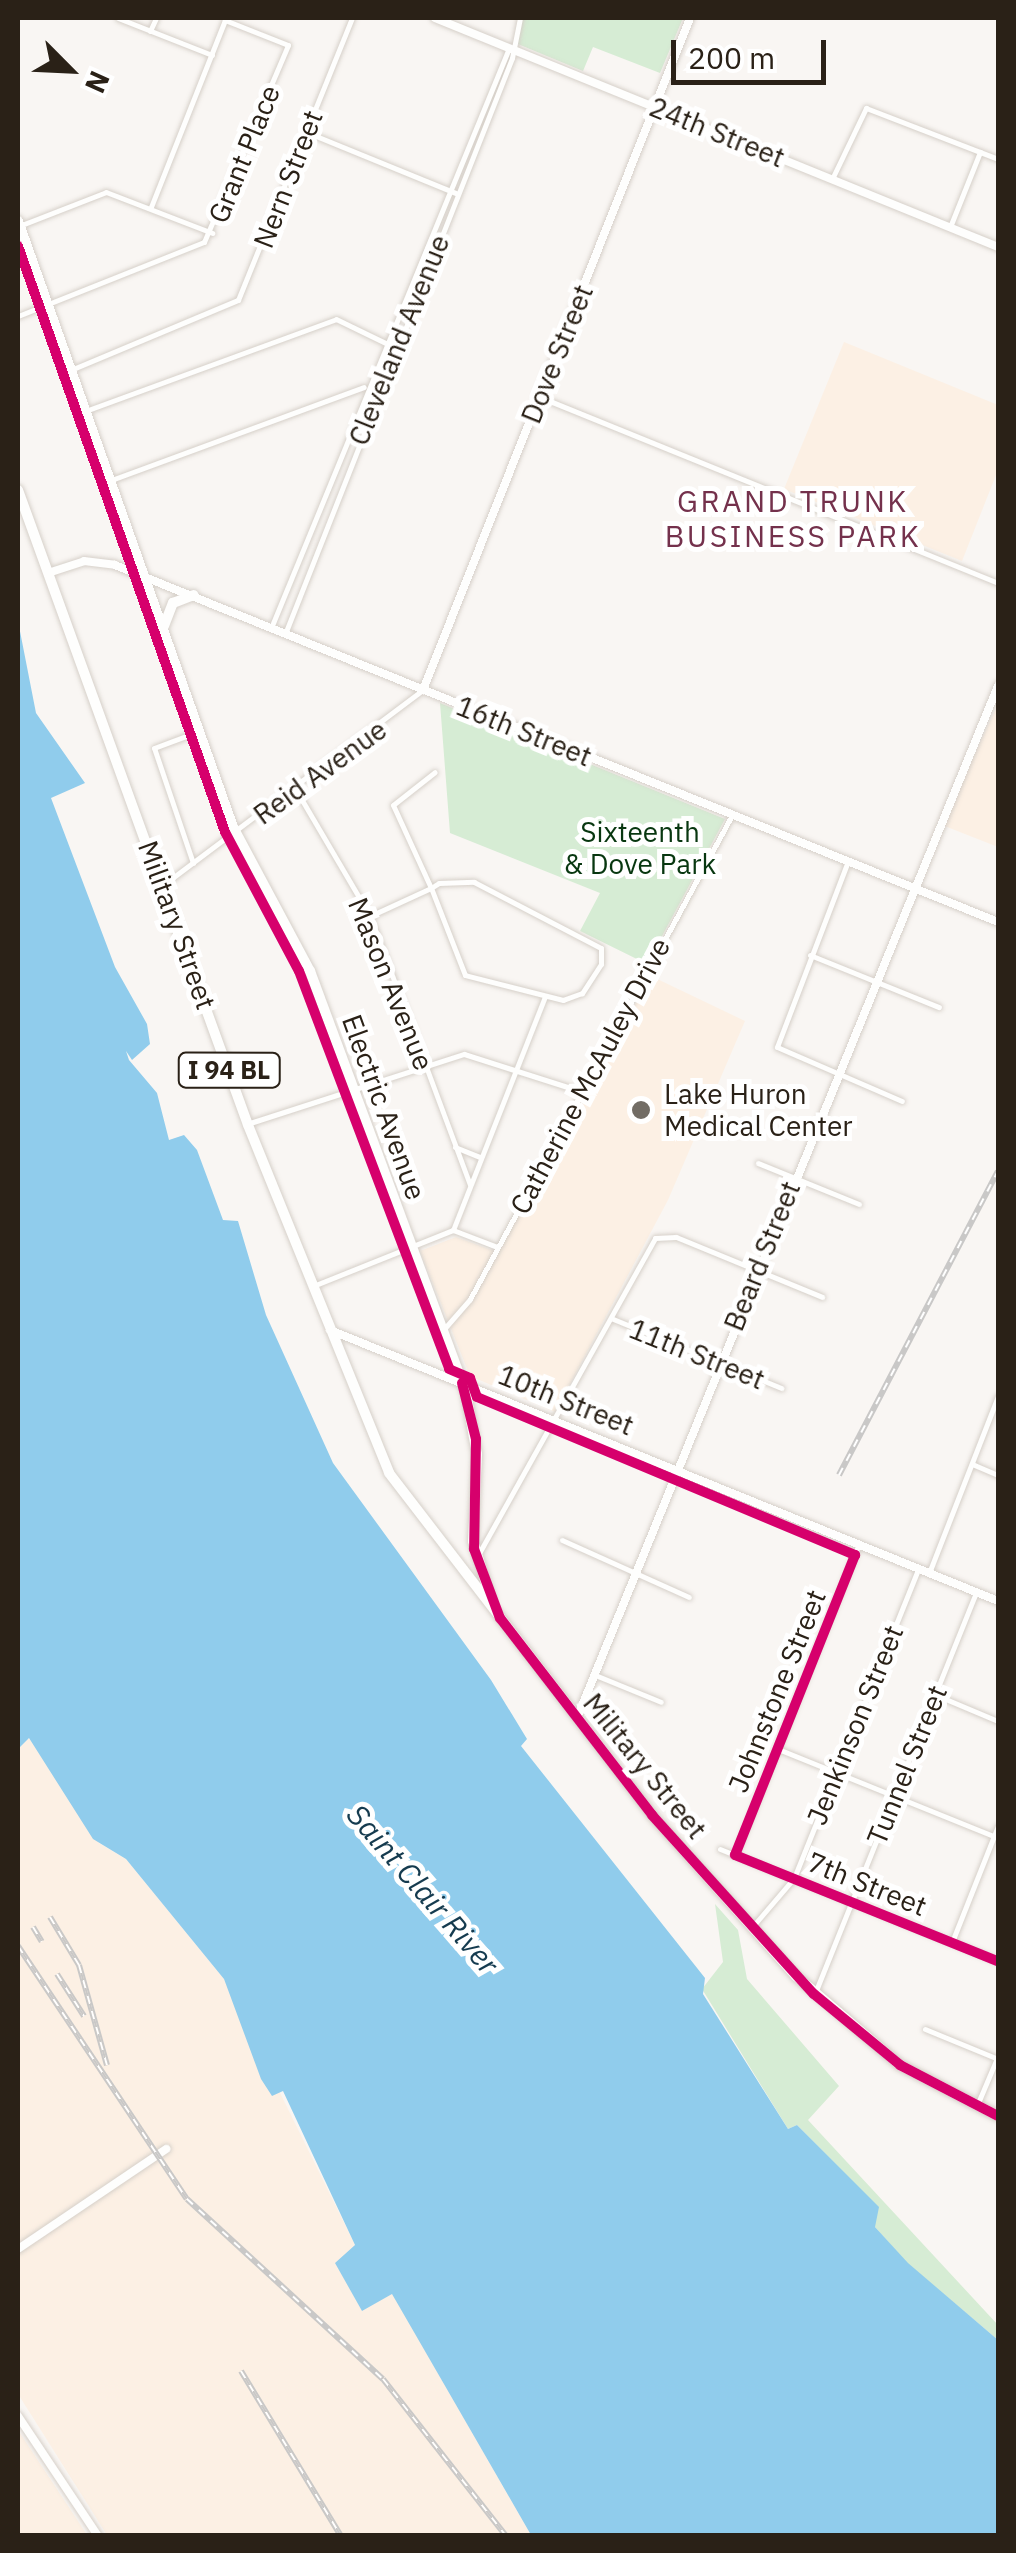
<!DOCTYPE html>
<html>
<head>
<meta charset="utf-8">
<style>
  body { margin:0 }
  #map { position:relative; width:1016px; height:2553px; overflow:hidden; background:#f9f6f3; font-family:"IBM Plex Sans",sans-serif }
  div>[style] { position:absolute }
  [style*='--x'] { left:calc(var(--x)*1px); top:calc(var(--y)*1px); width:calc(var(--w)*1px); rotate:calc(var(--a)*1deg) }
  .built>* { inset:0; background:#fcf0e4 }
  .green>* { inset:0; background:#d6ecd4 }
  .water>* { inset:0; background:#90ccec }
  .roads { filter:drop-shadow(0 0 2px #d6d0c9) drop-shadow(0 0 2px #d6d0c9) }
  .minor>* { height:5px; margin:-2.5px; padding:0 2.5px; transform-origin:2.5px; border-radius:2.5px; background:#fefefd }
  .tertiary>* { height:8px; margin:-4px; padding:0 4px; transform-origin:4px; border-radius:4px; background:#fefefd }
  .primary>* { height:10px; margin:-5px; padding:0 5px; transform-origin:5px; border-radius:5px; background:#fefefd }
  .rail>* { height:6px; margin-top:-3px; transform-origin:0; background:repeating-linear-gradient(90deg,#fff 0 8px,#c9c8c7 0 16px); box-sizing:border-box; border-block:2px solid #c9c8c7 }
  .cycleway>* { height:10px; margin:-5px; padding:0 5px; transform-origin:5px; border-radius:5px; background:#d6006c }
  .dots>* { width:28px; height:28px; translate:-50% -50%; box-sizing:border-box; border:5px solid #fff; border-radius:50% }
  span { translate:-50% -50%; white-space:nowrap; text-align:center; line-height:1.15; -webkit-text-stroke:10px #fff; paint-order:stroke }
  .shield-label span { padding:2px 8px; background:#fff; border:2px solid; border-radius:8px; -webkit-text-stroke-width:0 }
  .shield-label { font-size:25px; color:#2a2117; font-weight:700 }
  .street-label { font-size:28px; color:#2a2117 }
  .park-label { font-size:28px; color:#083710 }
  .poi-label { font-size:28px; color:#2a2117 }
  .left { translate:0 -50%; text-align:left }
  .neighbourhood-label { font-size:30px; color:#74314c; letter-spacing:2.5px }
  .water-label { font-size:30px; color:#153b4f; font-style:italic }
  .frame { position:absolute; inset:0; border:20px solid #2a2117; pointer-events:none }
  .north { position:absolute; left:20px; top:20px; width:100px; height:100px; -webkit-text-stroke:8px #fff; paint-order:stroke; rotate:114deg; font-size:28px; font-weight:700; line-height:40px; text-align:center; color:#2a2117 }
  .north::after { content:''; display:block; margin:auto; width:35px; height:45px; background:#2a2117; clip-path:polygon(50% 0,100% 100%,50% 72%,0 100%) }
  .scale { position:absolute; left:671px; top:40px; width:155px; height:45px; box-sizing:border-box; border:5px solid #2a2117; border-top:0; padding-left:12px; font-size:30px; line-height:35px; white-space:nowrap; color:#2a2117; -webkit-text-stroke:8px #fff; paint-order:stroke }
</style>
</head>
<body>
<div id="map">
  <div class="built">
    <i style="clip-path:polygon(844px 342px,998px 405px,998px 470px,962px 561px,784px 489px)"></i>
    <i style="clip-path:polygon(998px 704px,998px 847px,942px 825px)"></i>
    <i style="clip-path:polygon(651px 976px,745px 1021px,668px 1200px,555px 1412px,470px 1376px,420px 1251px,456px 1237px,497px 1252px)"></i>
    <i style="clip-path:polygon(29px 1738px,99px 1843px,126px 1859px,224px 1979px,355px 2245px,336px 2263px,362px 2311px,392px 2293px,531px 2535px,107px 2535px,18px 2394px,18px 1749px)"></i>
    <i style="clip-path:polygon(18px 2430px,87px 2535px,18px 2535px)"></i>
  </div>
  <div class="green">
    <i style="clip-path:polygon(523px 18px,683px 18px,660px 73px,593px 47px,583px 71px,513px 42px)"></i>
    <i style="clip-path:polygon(440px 703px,725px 819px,647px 964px,580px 931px,600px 893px,450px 833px)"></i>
    <i style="clip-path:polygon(715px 1904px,738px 1930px,747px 1979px,839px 2086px,808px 2120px,998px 2325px,998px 2340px,907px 2263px,875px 2227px,869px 2198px,797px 2125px,788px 2129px,702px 1989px,723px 1962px)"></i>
  </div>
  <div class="water">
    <i style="clip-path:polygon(18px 621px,36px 713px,85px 783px,51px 798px,115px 967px,147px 1024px,150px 1044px,132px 1060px,126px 1051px,129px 1060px,157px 1093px,169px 1140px,184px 1135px,197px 1150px,223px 1220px,238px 1221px,266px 1315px,333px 1463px,491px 1680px,527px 1739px,521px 1746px,705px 1978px,703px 1994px,788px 2129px,797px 2125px,879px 2207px,875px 2227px,908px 2263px,998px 2340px,998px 2535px,531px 2535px,392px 2294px,362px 2311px,335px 2263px,355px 2245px,283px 2091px,272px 2096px,261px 2079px,224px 1979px,126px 1859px,93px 1839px,29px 1738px,18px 1749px)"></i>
  </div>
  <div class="roads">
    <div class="minor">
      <i style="--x:118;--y:18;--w:101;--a:21.5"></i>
      <i style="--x:150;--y:31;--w:14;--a:-65"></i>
      <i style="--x:306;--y:132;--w:164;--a:22.2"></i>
      <i style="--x:832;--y:179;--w:79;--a:-64.4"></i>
      <i style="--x:866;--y:108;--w:142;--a:21.1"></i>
      <i style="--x:19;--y:226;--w:93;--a:-21.3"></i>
      <i style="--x:106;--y:192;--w:114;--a:21.1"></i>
      <i style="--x:950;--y:227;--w:81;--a:-68.2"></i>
      <i style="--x:18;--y:316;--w:200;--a:-21.7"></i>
      <i style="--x:204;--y:242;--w:214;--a:-66.9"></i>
      <i style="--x:288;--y:45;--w:68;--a:-158.4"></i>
      <i style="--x:225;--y:20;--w:201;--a:111.6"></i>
      <i style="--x:73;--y:369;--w:179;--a:-22.7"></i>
      <i style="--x:238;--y:300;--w:304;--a:-68"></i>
      <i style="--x:540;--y:397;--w:494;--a:22.1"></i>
      <i style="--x:88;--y:410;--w:264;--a:-20.1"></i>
      <i style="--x:336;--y:319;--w:67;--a:25.8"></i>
      <i style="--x:114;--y:479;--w:266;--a:-20.2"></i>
      <i style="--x:271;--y:628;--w:627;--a:-67.69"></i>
      <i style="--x:285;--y:634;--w:619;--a:-68.49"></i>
      <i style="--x:512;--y:58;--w:41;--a:-78.7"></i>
      <i style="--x:296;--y:790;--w:146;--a:59.6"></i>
      <i style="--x:370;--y:916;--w:287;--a:69.6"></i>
      <i style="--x:848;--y:861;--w:199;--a:110.9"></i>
      <i style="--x:777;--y:1047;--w:136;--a:23.4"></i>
      <i style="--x:193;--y:863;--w:121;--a:-108.7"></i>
      <i style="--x:154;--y:748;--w:46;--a:-20.4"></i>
      <i style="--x:163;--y:885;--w:325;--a:-36.9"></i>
      <i style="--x:370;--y:916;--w:67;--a:-24.7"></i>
      <i style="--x:431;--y:888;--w:9;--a:-32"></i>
      <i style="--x:439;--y:883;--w:35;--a:-2"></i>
      <i style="--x:474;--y:882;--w:143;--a:27.5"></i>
      <i style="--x:601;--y:948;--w:16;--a:90"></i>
      <i style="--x:601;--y:964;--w:35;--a:123"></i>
      <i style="--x:582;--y:993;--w:20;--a:160"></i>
      <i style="--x:563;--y:1000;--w:101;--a:-165.7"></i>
      <i style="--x:465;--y:975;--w:93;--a:-111.3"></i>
      <i style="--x:431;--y:888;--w:91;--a:-114.6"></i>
      <i style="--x:393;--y:805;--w:53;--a:-38.2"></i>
      <i style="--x:810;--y:955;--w:139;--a:22"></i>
      <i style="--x:250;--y:1123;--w:225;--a:-17.9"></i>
      <i style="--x:464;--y:1054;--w:125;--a:17.7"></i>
      <i style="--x:455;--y:1147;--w:27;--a:22"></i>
      <i style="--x:758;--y:1163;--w:109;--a:22.1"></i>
      <i style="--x:453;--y:1230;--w:251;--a:-68.5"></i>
      <i style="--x:313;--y:1286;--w:151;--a:-21.8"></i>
      <i style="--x:453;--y:1230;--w:47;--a:21.1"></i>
      <i style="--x:613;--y:1319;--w:182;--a:22.3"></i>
      <i style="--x:444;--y:1329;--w:40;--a:-49"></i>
      <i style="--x:470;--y:1299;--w:550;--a:-61.57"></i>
      <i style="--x:972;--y:1464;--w:28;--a:23"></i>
      <i style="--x:562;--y:1540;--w:139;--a:24.2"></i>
      <i style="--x:478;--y:1555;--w:363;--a:-60.8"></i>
      <i style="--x:655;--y:1238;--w:21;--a:-3"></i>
      <i style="--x:676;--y:1237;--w:158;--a:22.3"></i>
      <i style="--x:929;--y:1573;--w:190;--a:-68.7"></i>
      <i style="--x:595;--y:1675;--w:71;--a:22.2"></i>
      <i style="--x:936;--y:1695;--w:67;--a:22.8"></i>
      <i style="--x:778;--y:1749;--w:237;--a:22"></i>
      <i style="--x:720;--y:1849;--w:300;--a:21.9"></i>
      <i style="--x:735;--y:1855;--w:335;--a:-68.3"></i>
      <i style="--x:753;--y:1926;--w:63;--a:-49.5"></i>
      <i style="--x:794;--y:1878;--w:333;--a:-68.1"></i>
      <i style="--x:952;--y:1942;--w:125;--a:-68.4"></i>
      <i style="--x:815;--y:1993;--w:432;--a:-68.1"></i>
      <i style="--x:925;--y:2029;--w:79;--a:22.3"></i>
      <i style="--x:978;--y:2103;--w:49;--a:-67.1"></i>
    </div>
    <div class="tertiary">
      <i style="--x:435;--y:18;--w:608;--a:22.13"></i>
      <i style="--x:48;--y:573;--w:38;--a:-18"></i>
      <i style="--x:84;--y:561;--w:31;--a:7"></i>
      <i style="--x:115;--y:565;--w:952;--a:22.01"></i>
      <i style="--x:423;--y:690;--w:723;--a:-68.33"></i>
      <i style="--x:330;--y:1330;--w:721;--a:22.08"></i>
      <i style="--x:577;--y:1718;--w:1115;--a:-67.81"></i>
      <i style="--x:18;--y:2249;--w:179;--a:-34"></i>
      <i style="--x:18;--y:2416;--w:144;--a:56.3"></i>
    </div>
    <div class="primary">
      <i style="--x:18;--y:221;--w:643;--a:70.47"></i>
      <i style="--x:233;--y:827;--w:163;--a:61.9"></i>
      <i style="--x:310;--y:971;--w:450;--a:69.7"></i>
      <i style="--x:466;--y:1393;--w:62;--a:79.8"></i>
      <i style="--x:477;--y:1454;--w:87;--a:92.6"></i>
      <i style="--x:473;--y:1541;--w:61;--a:72.8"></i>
      <i style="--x:18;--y:490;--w:675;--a:70.09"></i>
      <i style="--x:248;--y:1125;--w:375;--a:67.9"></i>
      <i style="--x:389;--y:1473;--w:431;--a:52.4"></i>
      <i style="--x:652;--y:1815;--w:216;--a:48.2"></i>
      <i style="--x:796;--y:1976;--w:137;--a:40.6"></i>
      <i style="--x:900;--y:2065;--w:110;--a:27.5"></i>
      <i style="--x:164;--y:626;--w:25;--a:-69"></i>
      <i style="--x:173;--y:603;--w:22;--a:-21"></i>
    </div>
  </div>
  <div class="rail">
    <i style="--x:839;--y:1475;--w:343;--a:-62.4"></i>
    <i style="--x:50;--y:1917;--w:56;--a:58.9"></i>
    <i style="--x:79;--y:1965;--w:104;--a:74.4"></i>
    <i style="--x:33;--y:1927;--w:17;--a:59"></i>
    <i style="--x:18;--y:1946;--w:304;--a:56.3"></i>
    <i style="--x:187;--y:2199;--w:266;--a:42.6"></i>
    <i style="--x:383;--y:2379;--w:199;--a:51.9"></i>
    <i style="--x:57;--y:1974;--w:50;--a:57.3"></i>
    <i style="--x:241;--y:2371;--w:193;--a:58.8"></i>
  </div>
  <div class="cycleway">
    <i style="--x:18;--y:246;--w:621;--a:70.54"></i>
    <i style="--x:225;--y:832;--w:157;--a:62"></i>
    <i style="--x:299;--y:971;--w:425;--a:69.3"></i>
    <i style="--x:449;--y:1369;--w:23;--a:23"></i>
    <i style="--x:470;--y:1378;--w:20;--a:70"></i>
    <i style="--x:477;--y:1397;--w:410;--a:22.7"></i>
    <i style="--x:855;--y:1555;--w:323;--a:111.8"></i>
    <i style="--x:735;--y:1855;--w:284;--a:22"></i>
    <i style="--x:462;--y:1383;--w:58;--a:76"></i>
    <i style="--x:476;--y:1439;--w:110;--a:91"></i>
    <i style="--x:474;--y:1549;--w:74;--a:69.4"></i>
    <i style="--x:500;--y:1618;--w:249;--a:52.3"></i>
    <i style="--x:652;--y:1815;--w:241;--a:47.9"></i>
    <i style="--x:814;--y:1994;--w:112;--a:39.5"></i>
    <i style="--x:900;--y:2065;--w:110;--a:27.5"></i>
  </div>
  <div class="dots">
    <i style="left:641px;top:1110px;background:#726c64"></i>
  </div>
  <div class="shield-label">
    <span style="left:229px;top:1070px">I 94 BL</span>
  </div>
  <div class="street-label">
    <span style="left:717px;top:132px;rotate:22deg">24th Street</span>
    <span style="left:244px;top:154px;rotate:-68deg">Grant Place</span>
    <span style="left:288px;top:179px;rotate:-69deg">Nern Street</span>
    <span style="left:399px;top:340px;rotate:-68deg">Cleveland Avenue</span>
    <span style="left:557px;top:354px;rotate:-68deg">Dove Street</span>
    <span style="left:524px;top:731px;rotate:22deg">16th Street</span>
    <span style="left:320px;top:772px;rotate:-36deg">Reid Avenue</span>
    <span style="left:177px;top:925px;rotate:70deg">Military Street</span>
    <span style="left:391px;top:984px;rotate:68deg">Mason Avenue</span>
    <span style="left:590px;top:1076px;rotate:-62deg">Catherine McAuley Drive</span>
    <span style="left:384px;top:1107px;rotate:70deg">Electric Avenue</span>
    <span style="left:762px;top:1256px;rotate:-68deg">Beard Street</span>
    <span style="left:697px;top:1354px;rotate:22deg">11th Street</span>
    <span style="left:566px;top:1400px;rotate:22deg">10th Street</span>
    <span style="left:777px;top:1691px;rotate:-68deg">Johnstone Street</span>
    <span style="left:855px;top:1725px;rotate:-68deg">Jenkinson Street</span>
    <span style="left:907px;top:1765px;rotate:-68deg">Tunnel Street</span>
    <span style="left:645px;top:1766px;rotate:51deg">Military Street</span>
    <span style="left:867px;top:1884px;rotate:22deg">7th Street</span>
  </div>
  <div class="park-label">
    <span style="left:640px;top:848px">Sixteenth<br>&amp; Dove Park</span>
  </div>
  <div class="poi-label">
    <span class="left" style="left:664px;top:1110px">Lake Huron<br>Medical Center</span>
  </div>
  <div class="neighbourhood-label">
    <span style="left:793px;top:518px">GRAND TRUNK<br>BUSINESS PARK</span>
  </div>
  <div class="water-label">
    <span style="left:423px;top:1889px;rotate:49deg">Saint Clair River</span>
  </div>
  <div class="frame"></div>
  <div class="north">N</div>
  <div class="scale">200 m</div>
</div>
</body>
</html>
